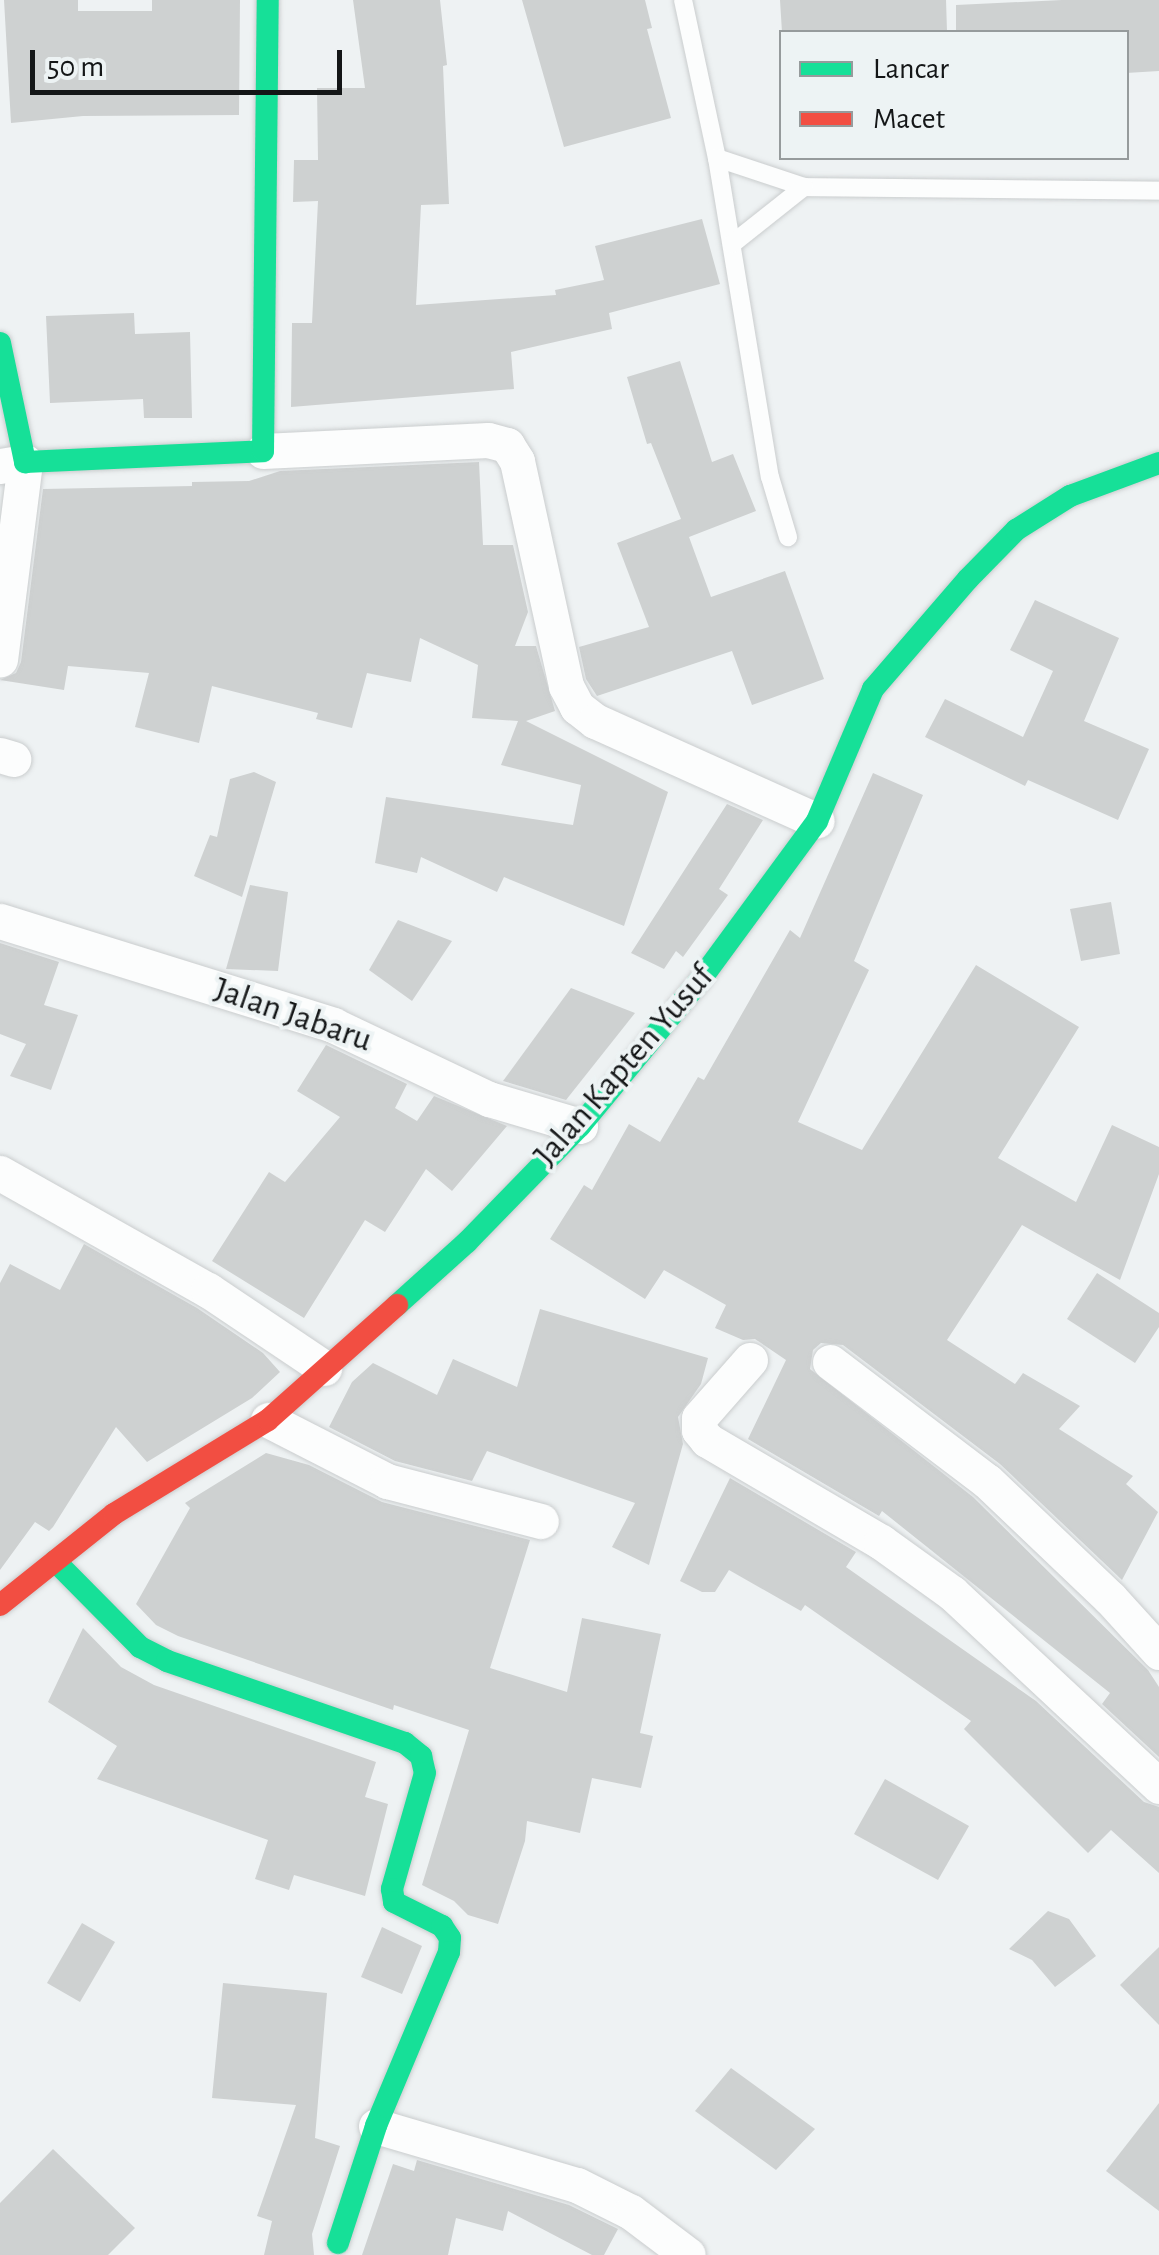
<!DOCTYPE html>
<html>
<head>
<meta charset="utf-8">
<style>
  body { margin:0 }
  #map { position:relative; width:1159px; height:2255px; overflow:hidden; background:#eef2f3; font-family:"Alegreya Sans",sans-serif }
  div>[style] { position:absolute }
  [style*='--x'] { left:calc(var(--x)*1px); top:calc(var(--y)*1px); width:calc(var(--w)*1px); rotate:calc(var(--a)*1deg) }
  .building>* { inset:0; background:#ced1d1 }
  .roads { filter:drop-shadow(0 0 2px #cacdce) drop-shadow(0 0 2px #cacdce) }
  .lane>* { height:18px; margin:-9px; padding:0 9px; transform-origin:9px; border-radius:9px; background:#fcfdfd }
  .street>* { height:35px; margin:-17.5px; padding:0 17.5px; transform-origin:17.5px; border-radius:17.5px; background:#fcfdfd }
  .fast>* { height:22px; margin:-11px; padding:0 11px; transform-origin:11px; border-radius:11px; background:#16e098 }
  .jam>* { height:22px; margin:-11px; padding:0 11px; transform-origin:11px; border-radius:11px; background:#f24e42 }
  span { translate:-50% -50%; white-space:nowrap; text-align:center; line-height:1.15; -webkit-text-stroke:8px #edf3f4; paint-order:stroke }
  .street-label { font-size:35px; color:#141617 }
  .legend { position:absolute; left:779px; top:30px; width:350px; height:130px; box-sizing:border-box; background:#edf3f4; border:2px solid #969b9c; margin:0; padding:12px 18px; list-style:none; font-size:30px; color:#141617 }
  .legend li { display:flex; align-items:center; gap:20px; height:50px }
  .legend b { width:50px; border:2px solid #969b9c }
  .scale { position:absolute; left:30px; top:50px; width:312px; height:45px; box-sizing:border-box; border:5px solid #141617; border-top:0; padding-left:12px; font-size:30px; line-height:35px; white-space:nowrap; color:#141617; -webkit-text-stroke:8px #edf3f4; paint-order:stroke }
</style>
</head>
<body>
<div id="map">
  <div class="building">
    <i style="clip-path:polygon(4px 0,78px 0,78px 11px,152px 11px,152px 0,240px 0,239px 115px,83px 116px,11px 123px)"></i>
    <i style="clip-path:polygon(353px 0,440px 0,447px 65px,443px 66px,449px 204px,421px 205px,416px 305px,556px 295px,555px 290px,604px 280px,595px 246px,702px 219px,720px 284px,609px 313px,612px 329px,511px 352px,514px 389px,291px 407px,292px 323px,312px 323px,318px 201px,293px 202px,294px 160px,318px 160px,317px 88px,365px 88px)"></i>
    <i style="clip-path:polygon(522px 0,645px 0,652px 28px,647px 29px,671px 118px,564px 147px)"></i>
    <i style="clip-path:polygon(780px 0,946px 0,947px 32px,782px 32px)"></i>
    <i style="clip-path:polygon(1062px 0,1159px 0,1159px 71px,1126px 73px,1126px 32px,956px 32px,956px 5px)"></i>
    <i style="clip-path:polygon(134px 313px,135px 334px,190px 332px,192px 418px,144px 418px,143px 399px,50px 403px,46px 316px)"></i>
    <i style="clip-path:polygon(680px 361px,712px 462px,733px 454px,756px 511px,689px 537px,711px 597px,785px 571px,824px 679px,752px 705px,732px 651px,597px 696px,586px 679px,579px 647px,649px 627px,617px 543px,681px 519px,651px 443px,647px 444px,627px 377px)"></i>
    <i style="clip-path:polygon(479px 462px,483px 545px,513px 545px,528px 612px,515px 646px,536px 646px,555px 711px,526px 721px,668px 792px,624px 926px,504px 877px,497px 892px,421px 857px,417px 873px,375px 863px,386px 797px,573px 825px,581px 785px,501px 765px,518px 721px,472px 718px,478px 665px,420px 638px,411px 682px,367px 673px,352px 728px,316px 719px,318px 713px,212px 686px,199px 743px,135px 727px,149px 673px,68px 666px,64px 690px,0 680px,16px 673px,21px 662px,43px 489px,192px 486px,192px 482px,249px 481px,280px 471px)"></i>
    <i style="clip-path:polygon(1035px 600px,1119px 638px,1084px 721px,1149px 749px,1118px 820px,1028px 780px,1025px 786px,925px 737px,945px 699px,1023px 737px,1053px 671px,1010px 650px)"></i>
    <i style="clip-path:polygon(254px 772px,276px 782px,242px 897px,194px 876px,210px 835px,217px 837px,230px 779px)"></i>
    <i style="clip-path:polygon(873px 773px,923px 795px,854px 961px,869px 970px,798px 1122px,862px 1150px,976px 965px,1079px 1027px,998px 1158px,1076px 1202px,1112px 1125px,1159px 1147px,1159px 1174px,1120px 1280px,1022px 1225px,947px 1340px,1015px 1384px,1023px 1373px,1080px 1406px,1059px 1429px,1133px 1476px,1126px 1484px,1158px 1512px,1122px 1580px,1000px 1464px,843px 1345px,821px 1343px,813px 1350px,810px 1369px,973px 1497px,1148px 1670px,1159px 1687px,1159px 1757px,1102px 1704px,1110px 1693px,882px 1511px,879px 1516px,748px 1439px,786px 1360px,755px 1339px,743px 1340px,715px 1328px,726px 1305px,664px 1270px,645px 1299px,550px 1239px,584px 1185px,592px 1190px,629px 1124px,660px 1142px,698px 1077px,704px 1080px,790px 930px,800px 938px)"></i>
    <i style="clip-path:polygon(727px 804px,763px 820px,719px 889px,728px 895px,683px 957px,676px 951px,664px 969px,631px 953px)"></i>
    <i style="clip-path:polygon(250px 885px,288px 892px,278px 971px,226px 969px)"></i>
    <i style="clip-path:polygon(1111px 902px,1120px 954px,1081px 961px,1070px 909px)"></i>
    <i style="clip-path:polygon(398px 920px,452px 941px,412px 1001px,369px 970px)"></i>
    <i style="clip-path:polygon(0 943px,59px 962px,44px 1005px,78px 1015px,51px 1090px,10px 1076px,26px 1044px,0 1034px)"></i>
    <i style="clip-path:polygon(571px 988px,635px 1013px,566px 1100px,503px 1081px)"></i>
    <i style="clip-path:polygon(326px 1045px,407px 1084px,395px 1108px,417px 1121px,434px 1096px,507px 1126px,452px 1191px,426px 1169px,385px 1232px,365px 1220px,304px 1318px,212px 1261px,269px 1172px,285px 1182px,340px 1117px,297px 1091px)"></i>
    <i style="clip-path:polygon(84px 1244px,197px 1308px,263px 1353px,280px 1372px,252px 1398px,147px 1462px,116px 1427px,53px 1527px,49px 1531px,35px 1522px,0 1570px,0 1283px,10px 1264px,60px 1290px)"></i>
    <i style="clip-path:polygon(1097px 1273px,1159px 1313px,1159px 1327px,1135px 1363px,1067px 1319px)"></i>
    <i style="clip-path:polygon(540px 1309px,708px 1358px,701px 1384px,678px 1417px,683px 1444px,649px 1565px,612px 1547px,635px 1503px,487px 1451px,472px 1481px,395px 1461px,329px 1427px,352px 1382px,373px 1363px,437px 1395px,453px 1359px,517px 1387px)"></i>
    <i style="clip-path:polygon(266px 1453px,309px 1465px,382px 1502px,530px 1540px,490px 1668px,567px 1692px,582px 1618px,661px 1634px,640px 1733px,653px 1736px,641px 1788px,592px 1778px,580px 1833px,527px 1821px,525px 1841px,498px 1924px,468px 1915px,454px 1901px,422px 1885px,469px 1730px,394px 1705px,393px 1710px,178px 1636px,156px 1625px,136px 1604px,190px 1508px,185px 1503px)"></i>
    <i style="clip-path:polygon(730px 1478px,856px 1552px,846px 1567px,1036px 1701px,1144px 1802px,1159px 1807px,1159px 1873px,1111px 1830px,1088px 1853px,964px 1729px,971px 1721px,805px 1605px,801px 1611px,729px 1570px,715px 1592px,702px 1592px,680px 1581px)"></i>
    <i style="clip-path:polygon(83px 1628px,121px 1667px,154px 1685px,376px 1762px,365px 1797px,388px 1804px,365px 1896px,294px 1875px,289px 1890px,255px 1879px,268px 1840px,97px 1779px,117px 1746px,48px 1702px)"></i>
    <i style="clip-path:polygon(885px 1779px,969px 1826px,938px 1880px,854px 1834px)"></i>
    <i style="clip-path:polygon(1048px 1911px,1069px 1919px,1096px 1956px,1055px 1987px,1032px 1960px,1009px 1949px)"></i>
    <i style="clip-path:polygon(82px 1923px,115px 1942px,80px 2002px,47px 1983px)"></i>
    <i style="clip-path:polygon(382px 1927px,422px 1946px,402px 1994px,361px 1977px)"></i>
    <i style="clip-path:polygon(1159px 1947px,1159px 2025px,1120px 1985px)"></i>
    <i style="clip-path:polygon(223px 1983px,327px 1993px,315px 2138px,340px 2146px,312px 2234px,314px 2255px,264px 2255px,272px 2221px,257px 2216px,296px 2105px,212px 2098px)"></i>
    <i style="clip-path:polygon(731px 2068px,815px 2129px,776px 2170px,695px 2111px)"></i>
    <i style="clip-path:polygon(1159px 2103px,1159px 2211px,1106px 2171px)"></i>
    <i style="clip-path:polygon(53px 2149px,135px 2228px,108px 2255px,0 2255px,0 2203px)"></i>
    <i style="clip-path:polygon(417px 2160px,569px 2205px,618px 2229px,604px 2255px,592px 2255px,508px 2211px,503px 2231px,456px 2218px,448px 2255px,362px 2255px,393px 2164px,414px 2171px)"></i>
  </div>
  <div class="roads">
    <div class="lane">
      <i style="--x:683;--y:0;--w:162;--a:77.9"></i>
      <i style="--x:717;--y:158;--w:323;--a:80.6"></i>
      <i style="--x:770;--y:477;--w:63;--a:73.3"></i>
      <i style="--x:717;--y:158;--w:92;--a:18.4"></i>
      <i style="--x:804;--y:187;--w:355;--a:0.6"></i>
      <i style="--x:732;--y:244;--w:92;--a:-38.4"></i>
    </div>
    <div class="street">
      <i style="--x:263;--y:451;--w:225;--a:-2.8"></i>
      <i style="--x:488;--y:440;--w:20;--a:15"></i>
      <i style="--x:507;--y:445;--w:19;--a:58"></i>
      <i style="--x:517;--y:461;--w:230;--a:77.7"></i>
      <i style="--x:566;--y:686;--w:24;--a:62"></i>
      <i style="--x:577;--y:707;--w:23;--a:38"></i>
      <i style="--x:595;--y:721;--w:243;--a:24.2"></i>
      <i style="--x:0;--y:466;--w:25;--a:-9"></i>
      <i style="--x:25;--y:462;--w:199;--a:97.2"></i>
      <i style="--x:0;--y:755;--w:14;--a:17"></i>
      <i style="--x:0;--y:921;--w:349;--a:17.3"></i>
      <i style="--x:333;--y:1025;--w:173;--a:25.4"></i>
      <i style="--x:489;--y:1099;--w:95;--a:16.5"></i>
      <i style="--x:0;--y:1173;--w:239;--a:29.4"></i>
      <i style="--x:208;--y:1290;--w:140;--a:33.9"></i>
      <i style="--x:750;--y:1360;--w:77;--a:131.3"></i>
      <i style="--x:699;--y:1418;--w:12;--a:90"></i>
      <i style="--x:699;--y:1430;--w:13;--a:51"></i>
      <i style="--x:707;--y:1440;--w:202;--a:30.4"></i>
      <i style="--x:881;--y:1542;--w:87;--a:35.7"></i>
      <i style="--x:952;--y:1593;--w:283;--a:43"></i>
      <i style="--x:830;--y:1362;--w:197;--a:37.2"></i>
      <i style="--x:987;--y:1481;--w:170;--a:43.6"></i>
      <i style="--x:1110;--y:1598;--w:73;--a:47.8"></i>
      <i style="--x:268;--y:1420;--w:134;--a:27.1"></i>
      <i style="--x:387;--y:1481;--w:159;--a:14.6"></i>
      <i style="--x:376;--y:2126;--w:209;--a:16.4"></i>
      <i style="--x:577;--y:2185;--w:60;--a:26.6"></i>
      <i style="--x:631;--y:2212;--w:71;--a:37"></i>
    </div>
    <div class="fast">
      <i style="--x:0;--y:343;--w:122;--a:78.1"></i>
      <i style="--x:25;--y:462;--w:238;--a:-2.6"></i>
      <i style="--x:263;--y:451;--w:451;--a:-89.4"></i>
      <i style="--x:397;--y:1305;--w:94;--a:-42"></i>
      <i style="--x:467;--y:1242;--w:162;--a:-45.8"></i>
      <i style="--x:580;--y:1126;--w:190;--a:-50.5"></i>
      <i style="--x:701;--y:979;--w:196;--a:-53.7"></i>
      <i style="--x:817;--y:821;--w:143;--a:-67"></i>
      <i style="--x:873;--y:689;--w:145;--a:-49.2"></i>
      <i style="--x:968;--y:579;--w:69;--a:-45.6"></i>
      <i style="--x:1016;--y:530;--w:64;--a:-32.2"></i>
      <i style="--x:1070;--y:496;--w:95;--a:-20.3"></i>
      <i style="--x:55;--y:1561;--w:121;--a:45.3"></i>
      <i style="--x:140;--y:1647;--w:30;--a:27"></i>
      <i style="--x:167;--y:1661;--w:252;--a:19"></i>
      <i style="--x:405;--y:1743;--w:21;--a:39"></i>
      <i style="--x:421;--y:1756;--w:17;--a:77"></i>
      <i style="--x:425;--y:1773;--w:121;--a:105.9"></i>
      <i style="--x:392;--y:1889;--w:13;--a:81"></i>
      <i style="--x:394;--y:1902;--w:54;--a:26.6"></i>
      <i style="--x:442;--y:1926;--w:14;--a:56"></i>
      <i style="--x:450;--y:1938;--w:14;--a:94"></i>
      <i style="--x:449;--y:1952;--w:189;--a:112.8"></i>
      <i style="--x:376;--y:2126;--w:123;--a:108"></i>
    </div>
    <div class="jam">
      <i style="--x:0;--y:1605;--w:146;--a:-38.6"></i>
      <i style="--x:114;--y:1514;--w:180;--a:-31.4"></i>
      <i style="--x:268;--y:1420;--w:173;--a:-41.7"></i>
    </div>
  </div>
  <div class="street-label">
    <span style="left:293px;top:1015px;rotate:19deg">Jalan Jabaru</span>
    <span style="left:624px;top:1066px;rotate:-49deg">Jalan Kapten Yusuf</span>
  </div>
  <ul class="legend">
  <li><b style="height:12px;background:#16e098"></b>Lancar</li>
  <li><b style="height:12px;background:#f24e42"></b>Macet</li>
  </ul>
  <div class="scale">50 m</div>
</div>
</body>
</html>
